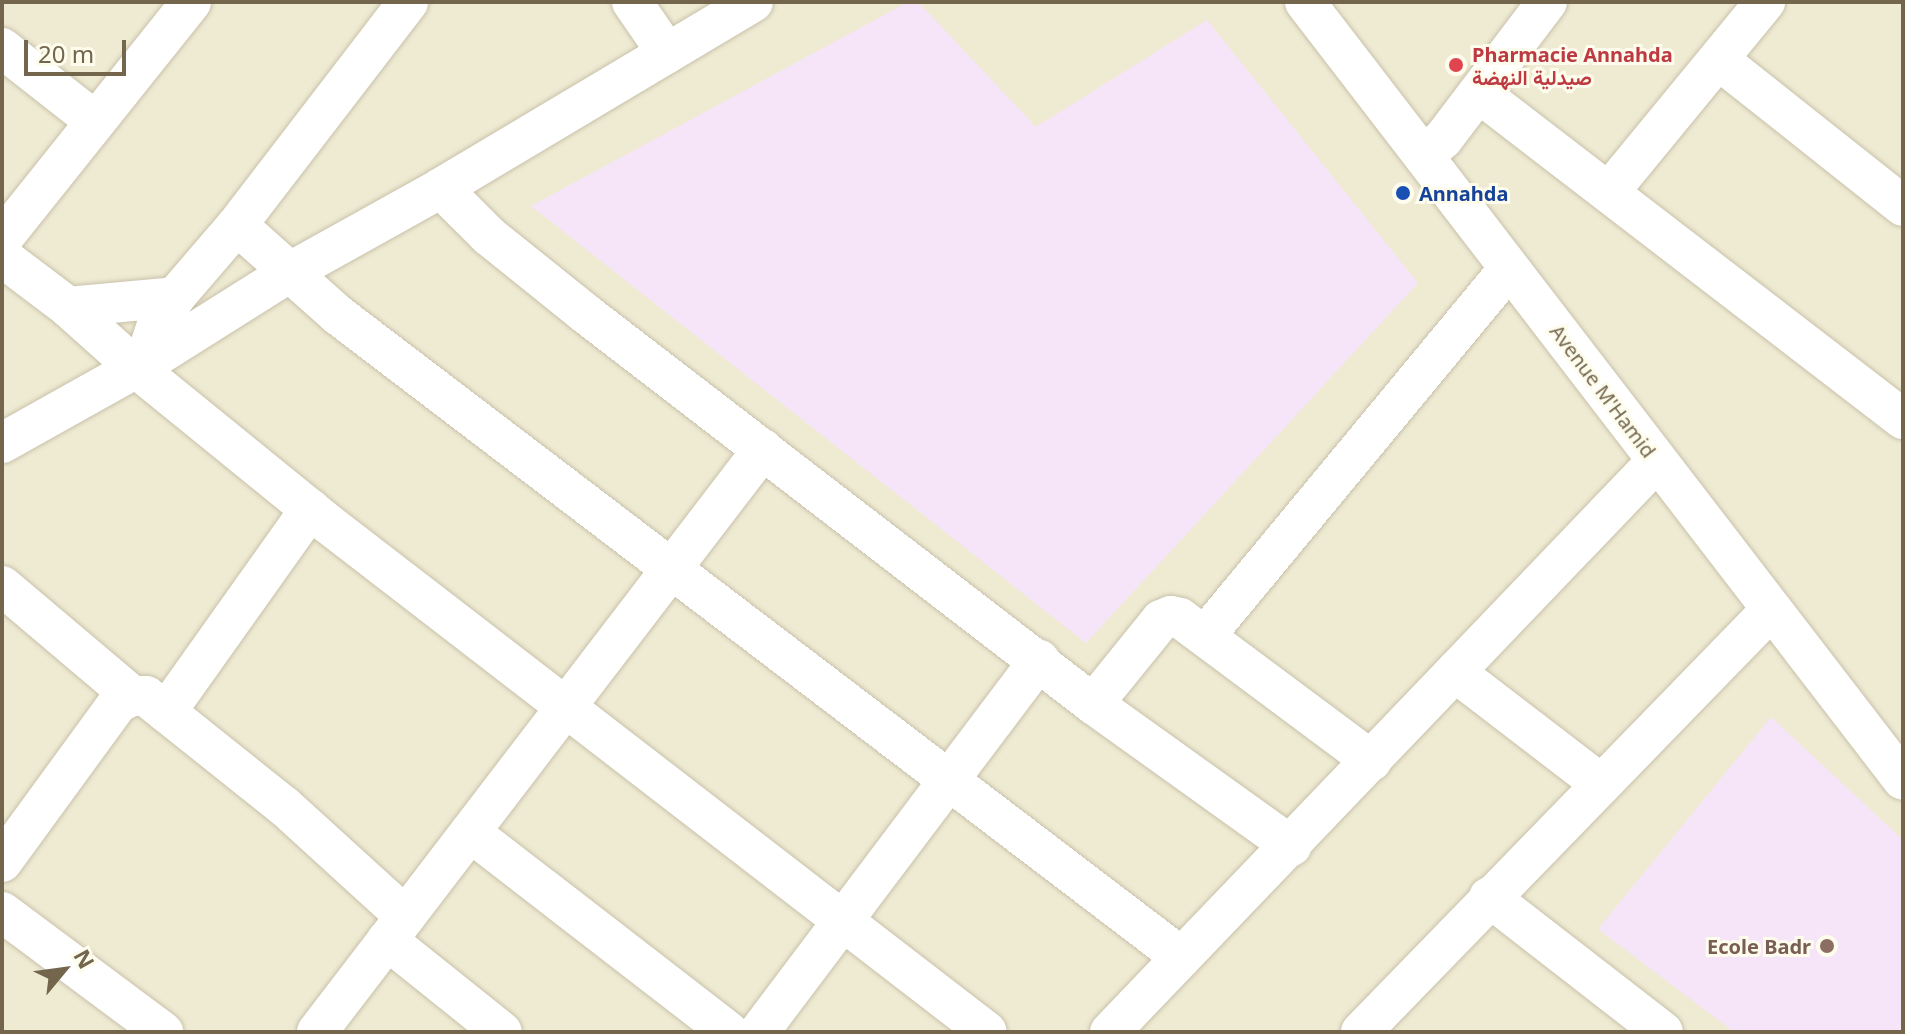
<!DOCTYPE html>
<html>
<head>
<meta charset="utf-8">
<style>
  body { margin:0 }
  #map { position:relative; width:1905px; height:1034px; overflow:hidden; background:#fbf9e7; font-family:"Noto Sans",Vazirmatn,sans-serif }
  div>[style] { position:absolute }
  [style*='--x'] { left:calc(var(--x)*1px); top:calc(var(--y)*1px); width:calc(var(--w)*1px); rotate:calc(var(--a)*1deg) }
  .residential>* { inset:0; background:#efebd3 }
  .education>* { inset:0; background:#f6e4f8 }
  .roads { filter:drop-shadow(0 0 2px #c9c1ab) drop-shadow(0 0 2px #c9c1ab) }
  .minor>* { height:40px; margin:-20px; padding:0 20px; transform-origin:20px; border-radius:20px; background:#fff }
  .dots>* { width:22px; height:22px; translate:-50% -50%; box-sizing:border-box; border:4px solid #fefced; border-radius:50% }
  span { translate:-50% -50%; white-space:nowrap; text-align:center; line-height:1.15; -webkit-text-stroke:6px #fefced; paint-order:stroke }
  .health-label { font-size:20px; color:#be3a42; font-weight:700 }
  .left { translate:0 -50%; text-align:left }
  .transit-label { font-size:20px; color:#164399; font-weight:700 }
  .street-label { font-size:20px; color:#73664d }
  .education-label { font-size:20px; color:#785e54; font-weight:700 }
  .right { translate:-100% -50%; text-align:right }
  .frame { position:absolute; inset:0; border:4px solid #73664d; pointer-events:none }
  .north { position:absolute; left:24px; top:930px; width:80px; height:80px; -webkit-text-stroke:6px #fefced; paint-order:stroke; rotate:61deg; font-size:22px; font-weight:700; line-height:32px; text-align:center; color:#73664d }
  .north::after { content:''; display:block; margin:auto; width:28px; height:36px; background:#73664d; clip-path:polygon(50% 0,100% 100%,50% 72%,0 100%) }
  .scale { position:absolute; left:24px; top:40px; width:102px; height:36px; box-sizing:border-box; border:4px solid #73664d; border-top:0; padding-left:10px; font-size:24px; line-height:28px; white-space:nowrap; color:#73664d; -webkit-text-stroke:6px #fefced; paint-order:stroke }
</style>
</head>
<body>
<div id="map">
  <div class="residential">
    <i style="clip-path:polygon(2px 2px,1903px 2px,1903px 1032px,2px 1032px)"></i>
  </div>
  <div class="education">
    <i style="clip-path:polygon(908px 2px,918px 2px,1036px 127px,1207px 20px,1418px 283px,1086px 643px,531px 206px)"></i>
    <i style="clip-path:polygon(1771px 717px,1903px 840px,1903px 1032px,1734px 1032px,1598px 929px)"></i>
  </div>
  <div class="roads">
    <div class="minor">
      <i style="--x:632;--y:2;--w:62;--a:55.5"></i>
      <i style="--x:1305;--y:2;--w:981;--a:52.45"></i>
      <i style="--x:2;--y:48;--w:118;--a:38.1"></i>
      <i style="--x:1719;--y:60;--w:235;--a:38.4"></i>
      <i style="--x:1479;--y:93;--w:535;--a:37.56"></i>
      <i style="--x:1425;--y:155;--w:24;--a:-42"></i>
      <i style="--x:1443;--y:139;--w:172;--a:-52.8"></i>
      <i style="--x:441;--y:188;--w:68;--a:45"></i>
      <i style="--x:489;--y:236;--w:124;--a:38.8"></i>
      <i style="--x:586;--y:314;--w:640;--a:37.57"></i>
      <i style="--x:1093;--y:704;--w:244;--a:35.6"></i>
      <i style="--x:1609;--y:192;--w:246;--a:-50.6"></i>
      <i style="--x:237;--y:225;--w:135;--a:41.7"></i>
      <i style="--x:338;--y:315;--w:1060;--a:37.29"></i>
      <i style="--x:2;--y:239;--w:303;--a:-51.4"></i>
      <i style="--x:2;--y:257;--w:83;--a:37.1"></i>
      <i style="--x:68;--y:307;--w:90;--a:41.8"></i>
      <i style="--x:135;--y:367;--w:247;--a:39.1"></i>
      <i style="--x:327;--y:523;--w:833;--a:37.64"></i>
      <i style="--x:68;--y:307;--w:107;--a:-5.3"></i>
      <i style="--x:152;--y:359;--w:16;--a:-94"></i>
      <i style="--x:151;--y:343;--w:19;--a:-72"></i>
      <i style="--x:157;--y:325;--w:33;--a:-57"></i>
      <i style="--x:175;--y:297;--w:95;--a:-49.3"></i>
      <i style="--x:237;--y:225;--w:281;--a:-52.5"></i>
      <i style="--x:2;--y:443;--w:172;--a:-29.2"></i>
      <i style="--x:152;--y:359;--w:165;--a:-32.2"></i>
      <i style="--x:292;--y:271;--w:171;--a:-29.1"></i>
      <i style="--x:441;--y:188;--w:363;--a:-30.8"></i>
      <i style="--x:2;--y:586;--w:170;--a:40.2"></i>
      <i style="--x:1205;--y:636;--w:477;--a:-50.4"></i>
      <i style="--x:1455;--y:672;--w:184;--a:37.5"></i>
      <i style="--x:1093;--y:704;--w:108;--a:-51"></i>
      <i style="--x:1161;--y:620;--w:11;--a:-22"></i>
      <i style="--x:1171;--y:616;--w:9;--a:13"></i>
      <i style="--x:1180;--y:618;--w:239;--a:36.7"></i>
      <i style="--x:166;--y:712;--w:249;--a:-54.6"></i>
      <i style="--x:470;--y:832;--w:327;--a:37.7"></i>
      <i style="--x:2;--y:862;--w:197;--a:-53.9"></i>
      <i style="--x:118;--y:703;--w:16;--a:-27"></i>
      <i style="--x:132;--y:696;--w:14;--a:0"></i>
      <i style="--x:146;--y:696;--w:176;--a:38.6"></i>
      <i style="--x:284;--y:806;--w:164;--a:42.3"></i>
      <i style="--x:1489;--y:897;--w:220;--a:37.8"></i>
      <i style="--x:2;--y:912;--w:201;--a:36.7"></i>
      <i style="--x:387;--y:940;--w:147;--a:38.7"></i>
      <i style="--x:317;--y:1032;--w:734;--a:-52.58"></i>
      <i style="--x:759;--y:1032;--w:466;--a:-53"></i>
      <i style="--x:1110;--y:1032;--w:789;--a:-46.23"></i>
      <i style="--x:1361;--y:1032;--w:588;--a:-45.83"></i>
    </div>
  </div>
  <div class="dots">
    <i style="left:1456px;top:65px;background:#e0444e"></i>
    <i style="left:1403px;top:193px;background:#1a4fb4"></i>
    <i style="left:1827px;top:946px;background:#8d6e63"></i>
  </div>
  <div class="health-label">
    <span class="left" style="left:1472px;top:66px">Pharmacie Annahda<br>صيدلية النهضة</span>
  </div>
  <div class="transit-label">
    <span class="left" style="left:1419px;top:193px">Annahda</span>
  </div>
  <div class="street-label">
    <span style="left:1603px;top:391px;rotate:53deg">Avenue M'Hamid</span>
  </div>
  <div class="education-label">
    <span class="right" style="left:1811px;top:946px">Ecole Badr</span>
  </div>
  <div class="frame"></div>
  <div class="north">N</div>
  <div class="scale">20 m</div>
</div>
</body>
</html>
